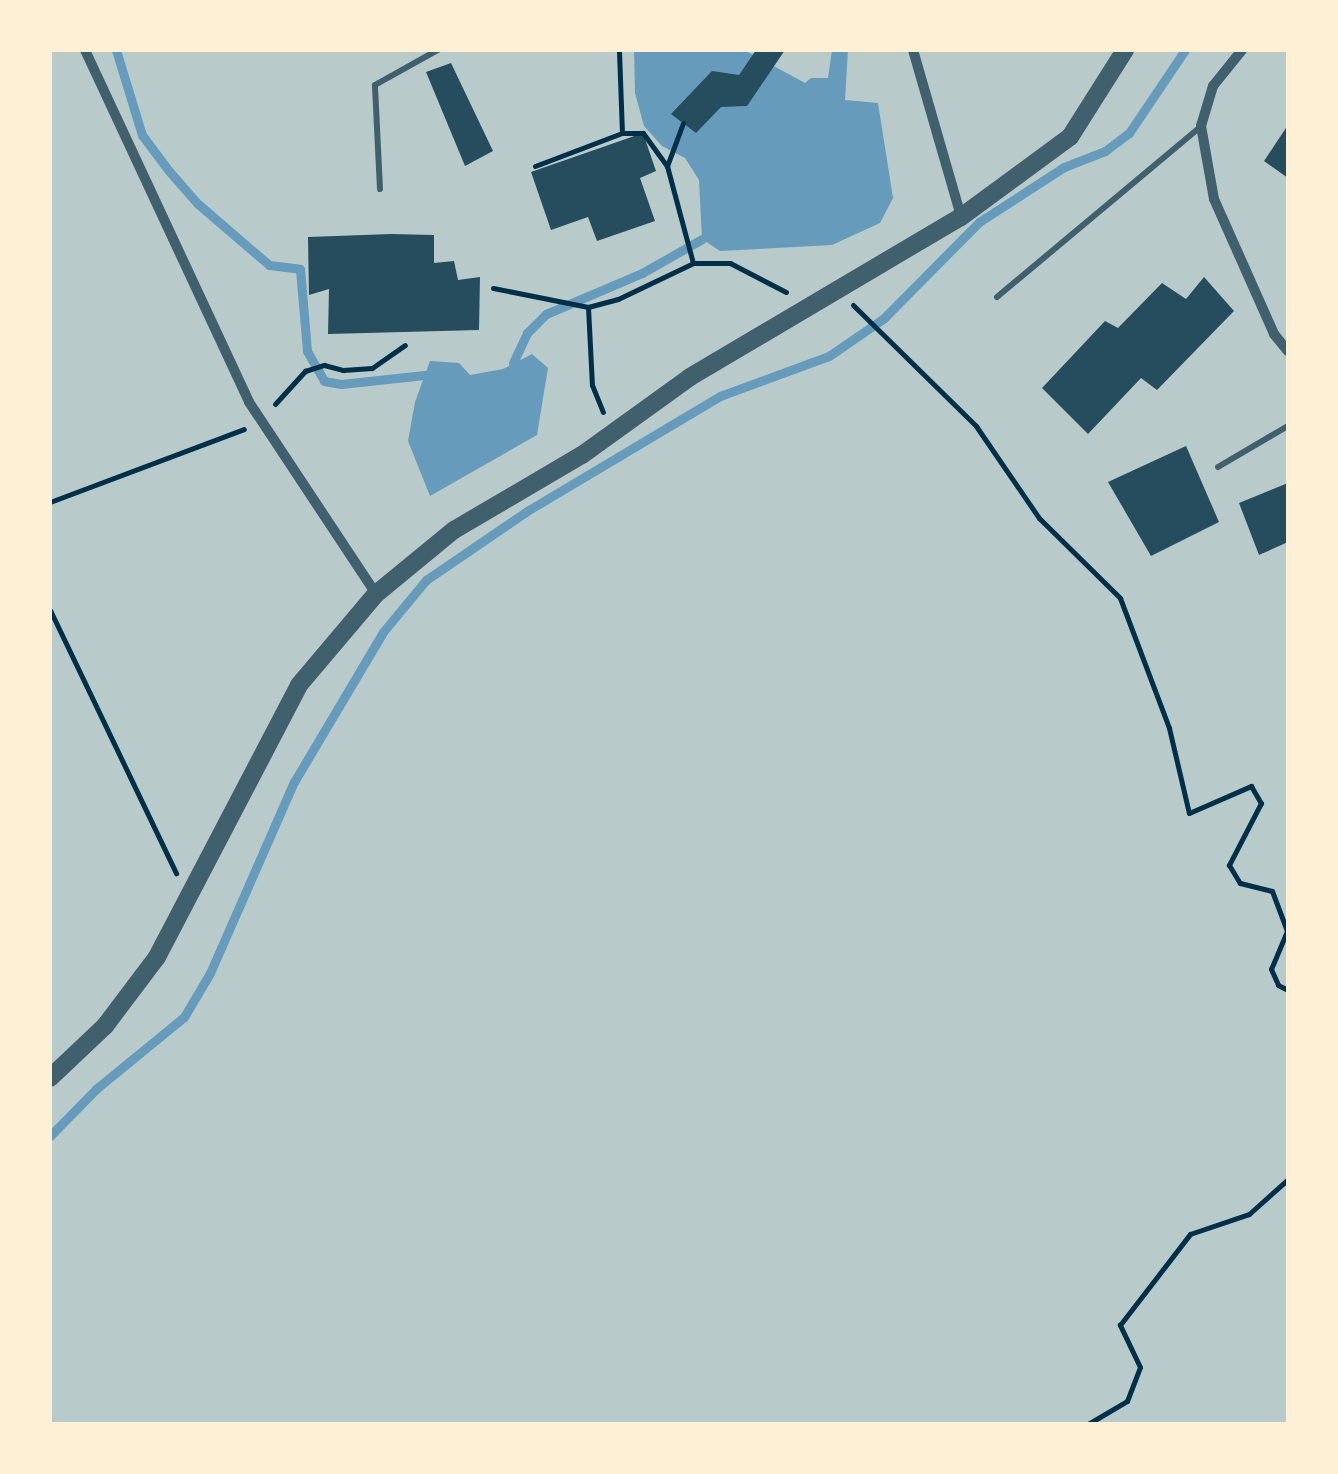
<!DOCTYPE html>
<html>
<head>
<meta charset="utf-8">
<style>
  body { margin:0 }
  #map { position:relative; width:1338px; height:1474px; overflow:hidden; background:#fdf0d5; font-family:"Noto Sans",sans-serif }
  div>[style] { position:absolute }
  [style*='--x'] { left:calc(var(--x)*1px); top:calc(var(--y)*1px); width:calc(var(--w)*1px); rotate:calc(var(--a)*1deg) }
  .green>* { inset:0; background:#b9caca }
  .water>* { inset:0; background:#669bbc }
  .stream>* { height:9px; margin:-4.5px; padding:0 4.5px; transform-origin:4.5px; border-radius:4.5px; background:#669bbc }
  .building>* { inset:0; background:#264d5e }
  .path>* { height:5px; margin:-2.5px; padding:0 2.5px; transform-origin:2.5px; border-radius:2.5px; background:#003049 }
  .service>* { height:6px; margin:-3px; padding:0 3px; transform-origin:3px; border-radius:3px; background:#3f606c }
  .minor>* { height:10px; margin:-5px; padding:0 5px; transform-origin:5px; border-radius:5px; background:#3f606c }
  .tertiary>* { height:18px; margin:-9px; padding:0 9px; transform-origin:9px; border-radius:9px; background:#3f606c }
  span { translate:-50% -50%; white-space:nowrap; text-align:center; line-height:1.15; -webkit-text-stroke:8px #fdf0d5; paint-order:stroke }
  .frame { position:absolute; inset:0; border:52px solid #fdf0d5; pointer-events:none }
</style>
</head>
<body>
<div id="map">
  <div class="green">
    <i style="clip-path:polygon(50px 50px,1288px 50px,1288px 1424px,50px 1424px)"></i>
  </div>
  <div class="water">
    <i style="clip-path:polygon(634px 50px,744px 50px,805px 83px,811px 78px,828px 78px,832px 50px,848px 50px,845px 100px,878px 103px,893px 198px,880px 223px,832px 245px,720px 251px,702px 239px,699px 180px,685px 158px,662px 146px,644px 126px,635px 93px)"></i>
    <i style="clip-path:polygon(532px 354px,548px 368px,537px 435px,430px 496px,408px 441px,415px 402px,430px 361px,459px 363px,470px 375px,503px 369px)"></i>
  </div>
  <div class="stream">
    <i style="--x:116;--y:50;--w:89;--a:73"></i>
    <i style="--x:142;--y:135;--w:45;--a:53.1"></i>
    <i style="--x:169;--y:171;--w:43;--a:48.8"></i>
    <i style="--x:197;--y:203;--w:95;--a:40.7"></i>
    <i style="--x:269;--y:265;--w:31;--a:7"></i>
    <i style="--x:300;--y:269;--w:82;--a:85.1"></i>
    <i style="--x:307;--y:351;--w:34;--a:60"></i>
    <i style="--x:324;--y:381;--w:17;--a:10"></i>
    <i style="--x:341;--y:384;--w:84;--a:-6.1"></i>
    <i style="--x:513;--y:363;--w:33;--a:-65"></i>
    <i style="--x:527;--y:333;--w:27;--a:-45"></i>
    <i style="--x:546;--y:314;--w:104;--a:-23.1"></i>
    <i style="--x:642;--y:273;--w:69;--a:-29.5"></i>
    <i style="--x:50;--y:1136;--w:66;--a:-45.6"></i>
    <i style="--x:96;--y:1089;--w:114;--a:-39.3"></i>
    <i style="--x:184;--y:1017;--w:51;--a:-59.4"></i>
    <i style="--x:210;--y:973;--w:209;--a:-66.3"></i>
    <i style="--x:294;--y:782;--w:174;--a:-59.3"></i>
    <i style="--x:383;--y:632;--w:67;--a:-50.4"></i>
    <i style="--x:426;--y:580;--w:122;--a:-34.3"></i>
    <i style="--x:527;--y:511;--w:225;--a:-30.8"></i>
    <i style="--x:720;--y:396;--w:116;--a:-20.2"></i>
    <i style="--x:829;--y:356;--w:67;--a:-34.6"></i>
    <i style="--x:884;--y:318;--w:135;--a:-45.3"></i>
    <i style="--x:979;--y:222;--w:101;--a:-32.9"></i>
    <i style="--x:1064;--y:167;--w:44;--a:-21.3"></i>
    <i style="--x:1105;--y:151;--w:30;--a:-37"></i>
    <i style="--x:1129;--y:133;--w:100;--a:-56"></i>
  </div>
  <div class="building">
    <i style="clip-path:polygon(756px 50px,785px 50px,747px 106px,721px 107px,696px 133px,671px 114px,712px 71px,739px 75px)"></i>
    <i style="clip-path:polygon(451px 63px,493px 151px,465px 166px,426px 72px)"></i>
    <i style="clip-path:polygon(1288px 125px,1288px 178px,1264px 161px)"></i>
    <i style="clip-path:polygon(643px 133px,656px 171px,640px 178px,655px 221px,597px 241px,588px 217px,551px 230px,531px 172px)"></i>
    <i style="clip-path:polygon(391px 234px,434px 235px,434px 263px,454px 261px,458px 280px,480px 277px,479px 330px,328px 334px,329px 289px,309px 295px,308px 237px)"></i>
    <i style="clip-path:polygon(1204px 277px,1234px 311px,1157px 390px,1141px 378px,1088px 434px,1042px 388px,1105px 321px,1118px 328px,1162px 283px,1186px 299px)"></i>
    <i style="clip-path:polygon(1186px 446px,1219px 522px,1151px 556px,1108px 482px)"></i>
    <i style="clip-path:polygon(1288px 483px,1288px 542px,1259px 555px,1239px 503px)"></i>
  </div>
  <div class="path">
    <i style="--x:683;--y:123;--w:46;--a:110.4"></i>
    <i style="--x:667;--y:166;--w:100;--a:75"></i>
    <i style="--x:622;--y:133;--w:21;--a:0"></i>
    <i style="--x:643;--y:133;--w:41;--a:54"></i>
    <i style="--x:535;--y:166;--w:93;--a:-20.8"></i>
    <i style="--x:622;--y:133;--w:83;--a:-92.1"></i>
    <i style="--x:493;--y:288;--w:97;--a:11.3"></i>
    <i style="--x:588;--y:307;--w:31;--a:-15"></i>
    <i style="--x:618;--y:299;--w:83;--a:-25.6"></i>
    <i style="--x:693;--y:263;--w:37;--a:0"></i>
    <i style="--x:730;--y:263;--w:63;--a:27.4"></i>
    <i style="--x:853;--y:305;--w:173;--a:44.5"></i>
    <i style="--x:976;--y:426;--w:112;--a:55.6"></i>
    <i style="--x:1039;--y:518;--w:114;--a:44.6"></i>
    <i style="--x:1120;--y:598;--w:139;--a:69.3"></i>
    <i style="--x:1169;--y:728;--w:87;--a:76.8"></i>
    <i style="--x:1189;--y:813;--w:68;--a:-23.5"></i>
    <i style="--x:1251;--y:786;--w:20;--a:60"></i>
    <i style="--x:1261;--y:803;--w:70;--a:117.3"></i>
    <i style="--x:1229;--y:865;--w:21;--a:59"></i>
    <i style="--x:1240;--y:883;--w:33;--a:14"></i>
    <i style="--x:1272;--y:891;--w:43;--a:69.4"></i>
    <i style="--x:1287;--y:931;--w:41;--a:112.8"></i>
    <i style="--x:1271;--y:969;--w:17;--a:66"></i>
    <i style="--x:1278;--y:985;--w:11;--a:27"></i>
    <i style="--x:588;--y:307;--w:78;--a:87.1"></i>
    <i style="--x:592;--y:385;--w:29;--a:68"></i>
    <i style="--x:275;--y:404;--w:45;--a:-47.7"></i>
    <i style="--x:305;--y:371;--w:20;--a:-18"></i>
    <i style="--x:324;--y:365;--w:20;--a:15"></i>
    <i style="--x:343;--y:370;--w:29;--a:-4"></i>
    <i style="--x:372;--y:368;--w:40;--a:-34.9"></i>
    <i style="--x:50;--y:502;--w:207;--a:-20.6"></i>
    <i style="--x:50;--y:610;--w:292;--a:64.4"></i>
    <i style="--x:1088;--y:1424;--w:45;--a:-30.5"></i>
    <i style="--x:1127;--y:1401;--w:36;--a:-69"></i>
    <i style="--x:1140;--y:1367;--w:47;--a:-115.5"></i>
    <i style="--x:1120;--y:1325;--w:115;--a:-52.4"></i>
    <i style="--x:1190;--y:1234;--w:62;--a:-18.7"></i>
    <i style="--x:1249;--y:1214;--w:52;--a:-41.9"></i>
  </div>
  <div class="service">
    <i style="--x:380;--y:189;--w:104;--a:-92.8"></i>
    <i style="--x:375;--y:85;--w:72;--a:-29.1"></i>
    <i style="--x:997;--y:297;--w:265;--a:-39.9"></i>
    <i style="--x:1218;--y:467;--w:81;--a:-30.4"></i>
  </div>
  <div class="minor">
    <i style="--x:85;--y:50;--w:388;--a:65"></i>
    <i style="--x:249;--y:402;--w:230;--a:56.5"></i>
    <i style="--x:913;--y:50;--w:173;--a:73.9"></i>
    <i style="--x:1242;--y:50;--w:46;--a:128.9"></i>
    <i style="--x:1213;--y:86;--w:42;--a:106.7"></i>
    <i style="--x:1201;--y:126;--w:74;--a:79.9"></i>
    <i style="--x:1214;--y:199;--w:148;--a:66"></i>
    <i style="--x:1274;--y:334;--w:22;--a:51"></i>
  </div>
  <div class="tertiary">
    <i style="--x:50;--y:1078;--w:76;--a:-43.4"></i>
    <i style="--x:105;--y:1026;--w:86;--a:-53"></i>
    <i style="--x:157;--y:957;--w:307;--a:-62.4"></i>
    <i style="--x:299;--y:685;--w:119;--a:-49.8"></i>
    <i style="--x:376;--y:594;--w:101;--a:-39.4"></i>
    <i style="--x:454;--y:530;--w:148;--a:-30.4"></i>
    <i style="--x:582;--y:455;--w:133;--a:-35.8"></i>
    <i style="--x:690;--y:377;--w:315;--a:-30.6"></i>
    <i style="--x:961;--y:217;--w:135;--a:-36.3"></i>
    <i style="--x:1070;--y:137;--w:103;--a:-57.7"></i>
  </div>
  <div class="frame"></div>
</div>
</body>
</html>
